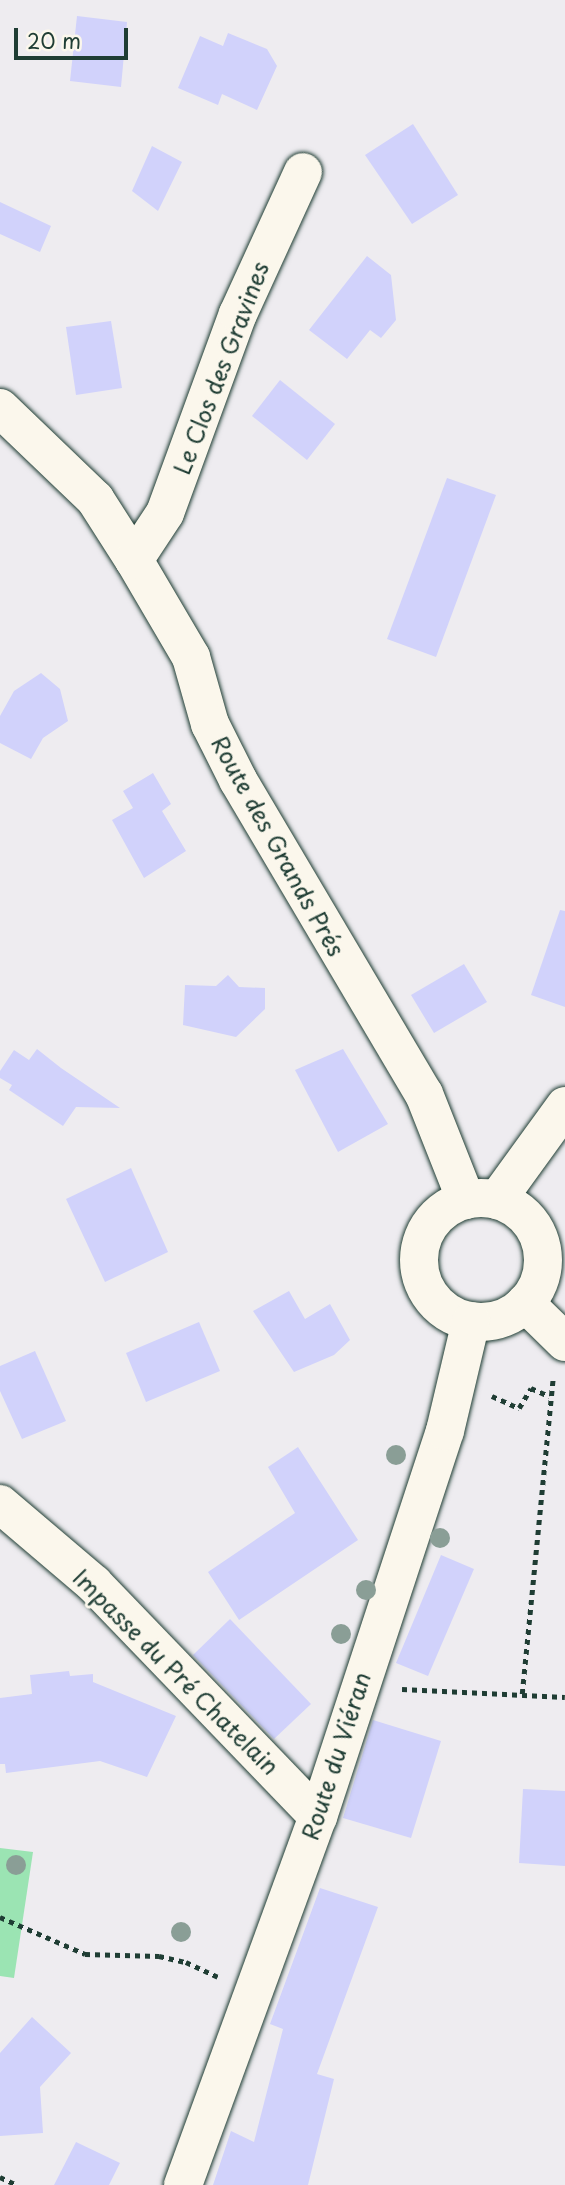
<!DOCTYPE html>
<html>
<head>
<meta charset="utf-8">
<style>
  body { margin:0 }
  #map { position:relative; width:565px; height:2185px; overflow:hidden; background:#eeecf0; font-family:"Playpen Sans",sans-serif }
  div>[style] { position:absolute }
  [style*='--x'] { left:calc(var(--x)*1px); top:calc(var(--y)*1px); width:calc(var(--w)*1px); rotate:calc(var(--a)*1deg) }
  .green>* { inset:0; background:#9be4b3 }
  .building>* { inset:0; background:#d1d2fb }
  .path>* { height:4.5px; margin-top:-2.25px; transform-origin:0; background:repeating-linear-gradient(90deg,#1f3d34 0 5px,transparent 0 10px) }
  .roads { filter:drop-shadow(0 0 2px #1f3d34) drop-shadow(0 0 2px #1f3d34) }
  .minor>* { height:38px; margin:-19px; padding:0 19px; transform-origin:19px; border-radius:19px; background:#fbf7ec }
  .minor>.ring { margin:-19px; padding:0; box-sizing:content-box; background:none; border:38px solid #fbf7ec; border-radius:50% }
  .trees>* { width:20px; height:20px; margin:-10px; border-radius:50%; background:#8a9e96 }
  span { translate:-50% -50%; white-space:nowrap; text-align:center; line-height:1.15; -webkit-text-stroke:6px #fbf7ec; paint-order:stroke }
  .street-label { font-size:23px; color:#1f3d34 }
  .scale { position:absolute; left:14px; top:28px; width:114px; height:32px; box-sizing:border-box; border:4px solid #1f3d34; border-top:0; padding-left:9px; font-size:21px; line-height:24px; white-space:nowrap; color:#1f3d34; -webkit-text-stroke:5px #fbf7ec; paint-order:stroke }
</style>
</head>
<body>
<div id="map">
  <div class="green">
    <i style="clip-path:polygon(0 1848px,33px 1852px,14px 1978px,0 1976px)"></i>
  </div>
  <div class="building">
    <i style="clip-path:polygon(77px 16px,127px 22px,121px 87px,70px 81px)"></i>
    <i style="clip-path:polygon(228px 33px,267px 49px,277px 66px,257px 110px,222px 94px,218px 105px,178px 88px,200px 36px,223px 46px)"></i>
    <i style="clip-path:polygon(413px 124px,458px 195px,412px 224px,365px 155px)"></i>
    <i style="clip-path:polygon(152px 146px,182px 162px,158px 211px,132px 191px)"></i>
    <i style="clip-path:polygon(0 202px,51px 226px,40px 252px,0 234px)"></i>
    <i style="clip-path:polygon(367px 256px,391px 275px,396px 320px,381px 338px,370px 330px,347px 359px,309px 330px)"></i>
    <i style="clip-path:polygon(111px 321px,122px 388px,76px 395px,66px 327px)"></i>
    <i style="clip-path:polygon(280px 380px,335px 424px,307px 460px,252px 416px)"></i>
    <i style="clip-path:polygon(447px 478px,496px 495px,436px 657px,387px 639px)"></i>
    <i style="clip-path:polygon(41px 673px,60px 689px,68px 721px,43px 738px,31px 759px,0 743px,0 716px,14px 691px)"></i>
    <i style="clip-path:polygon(153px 773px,171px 804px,162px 811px,186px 851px,144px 878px,112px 820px,133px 808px,123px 791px)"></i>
    <i style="clip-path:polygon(560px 910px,565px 911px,565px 1007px,531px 995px)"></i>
    <i style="clip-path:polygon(464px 964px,487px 1002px,434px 1033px,411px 995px)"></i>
    <i style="clip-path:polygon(228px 975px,239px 987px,265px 988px,265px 1009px,236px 1037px,183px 1025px,185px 985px,216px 986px)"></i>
    <i style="clip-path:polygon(37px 1049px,61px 1068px,120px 1108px,76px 1107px,63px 1126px,9px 1090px,12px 1085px,0 1078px,0 1071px,14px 1050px,29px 1060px)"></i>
    <i style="clip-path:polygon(343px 1049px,388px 1124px,338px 1152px,295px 1070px)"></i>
    <i style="clip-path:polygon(131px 1168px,168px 1252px,105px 1282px,66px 1199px)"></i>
    <i style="clip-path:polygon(289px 1291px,305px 1319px,330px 1304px,350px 1340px,334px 1355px,294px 1372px,253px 1311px)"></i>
    <i style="clip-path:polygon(199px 1322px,220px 1371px,146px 1402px,126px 1353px)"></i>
    <i style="clip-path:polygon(35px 1351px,66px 1421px,22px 1439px,0 1391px,0 1366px)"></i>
    <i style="clip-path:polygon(298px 1447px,358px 1540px,239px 1620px,208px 1572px,295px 1513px,268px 1467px)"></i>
    <i style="clip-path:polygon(441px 1555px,474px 1569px,428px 1676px,396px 1663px)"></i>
    <i style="clip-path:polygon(230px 1619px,311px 1704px,274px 1739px,193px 1655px)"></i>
    <i style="clip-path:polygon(69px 1671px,70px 1676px,93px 1674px,93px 1682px,176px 1716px,147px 1777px,100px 1761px,6px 1773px,5px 1764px,0 1764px,0 1698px,32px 1694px,30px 1675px)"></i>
    <i style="clip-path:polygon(373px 1720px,441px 1741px,411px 1838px,343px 1818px)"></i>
    <i style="clip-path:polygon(523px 1789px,565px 1791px,565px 1866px,519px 1863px)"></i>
    <i style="clip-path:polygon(320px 1888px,378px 1907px,317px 2074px,334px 2079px,308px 2185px,213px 2185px,231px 2131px,254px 2142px,283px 2029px,270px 2024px)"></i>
    <i style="clip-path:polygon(32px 2017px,71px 2053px,40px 2087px,43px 2133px,0 2136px,0 2053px)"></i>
    <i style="clip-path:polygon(76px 2142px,120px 2163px,109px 2185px,54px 2185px)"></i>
  </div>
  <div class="path">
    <i style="--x:492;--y:1396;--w:30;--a:24"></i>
    <i style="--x:519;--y:1408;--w:23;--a:-59"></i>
    <i style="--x:531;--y:1388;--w:20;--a:24"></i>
    <i style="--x:402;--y:1689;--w:163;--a:2.8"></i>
    <i style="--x:522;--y:1694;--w:317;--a:-84.4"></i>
    <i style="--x:0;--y:1917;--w:93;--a:23.5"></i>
    <i style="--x:85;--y:1954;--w:74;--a:1.5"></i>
    <i style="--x:159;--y:1956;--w:28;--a:13"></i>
    <i style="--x:186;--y:1962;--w:35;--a:25"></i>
    <i style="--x:0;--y:2177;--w:19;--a:25"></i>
  </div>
  <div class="roads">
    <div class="minor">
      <i style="--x:0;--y:408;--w:132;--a:43.8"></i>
      <i style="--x:95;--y:499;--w:72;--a:57.4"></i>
      <i style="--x:134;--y:560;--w:113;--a:59.6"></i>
      <i style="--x:191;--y:657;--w:70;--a:74.2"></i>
      <i style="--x:210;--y:724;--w:63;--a:63.4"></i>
      <i style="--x:238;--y:780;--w:365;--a:59.4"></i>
      <i style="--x:424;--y:1094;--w:114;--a:68.4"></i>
      <i style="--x:134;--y:560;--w:56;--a:-56.6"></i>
      <i style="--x:165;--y:513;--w:212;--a:-69.9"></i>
      <i style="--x:238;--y:314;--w:156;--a:-65.4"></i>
      <i class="ring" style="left:419px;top:1198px;width:86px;height:86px"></i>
      <i style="--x:497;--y:1200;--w:116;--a:-54.1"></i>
      <i style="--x:525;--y:1303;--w:56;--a:44.3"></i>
      <i style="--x:0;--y:1504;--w:123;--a:40.4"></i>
      <i style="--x:94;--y:1584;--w:323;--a:46.1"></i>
      <i style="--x:183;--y:2185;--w:392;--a:-69.9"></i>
      <i style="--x:318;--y:1817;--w:406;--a:-71.8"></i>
      <i style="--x:445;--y:1431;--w:113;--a:-76.7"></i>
    </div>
  </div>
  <div class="trees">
    <i style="left:396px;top:1455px"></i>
    <i style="left:440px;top:1538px"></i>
    <i style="left:366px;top:1590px"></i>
    <i style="left:341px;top:1634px"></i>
    <i style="left:16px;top:1865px"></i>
    <i style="left:181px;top:1932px"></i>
  </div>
  <div class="street-label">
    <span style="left:221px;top:368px;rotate:-69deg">Le Clos des Gravines</span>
    <span style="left:278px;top:846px;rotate:61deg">Route des Grands Prés</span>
    <span style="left:176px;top:1672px;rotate:45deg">Impasse du Pré Chatelain</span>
    <span style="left:336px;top:1756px;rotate:-72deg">Route du Viéran</span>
  </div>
  <div class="scale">20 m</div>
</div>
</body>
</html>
